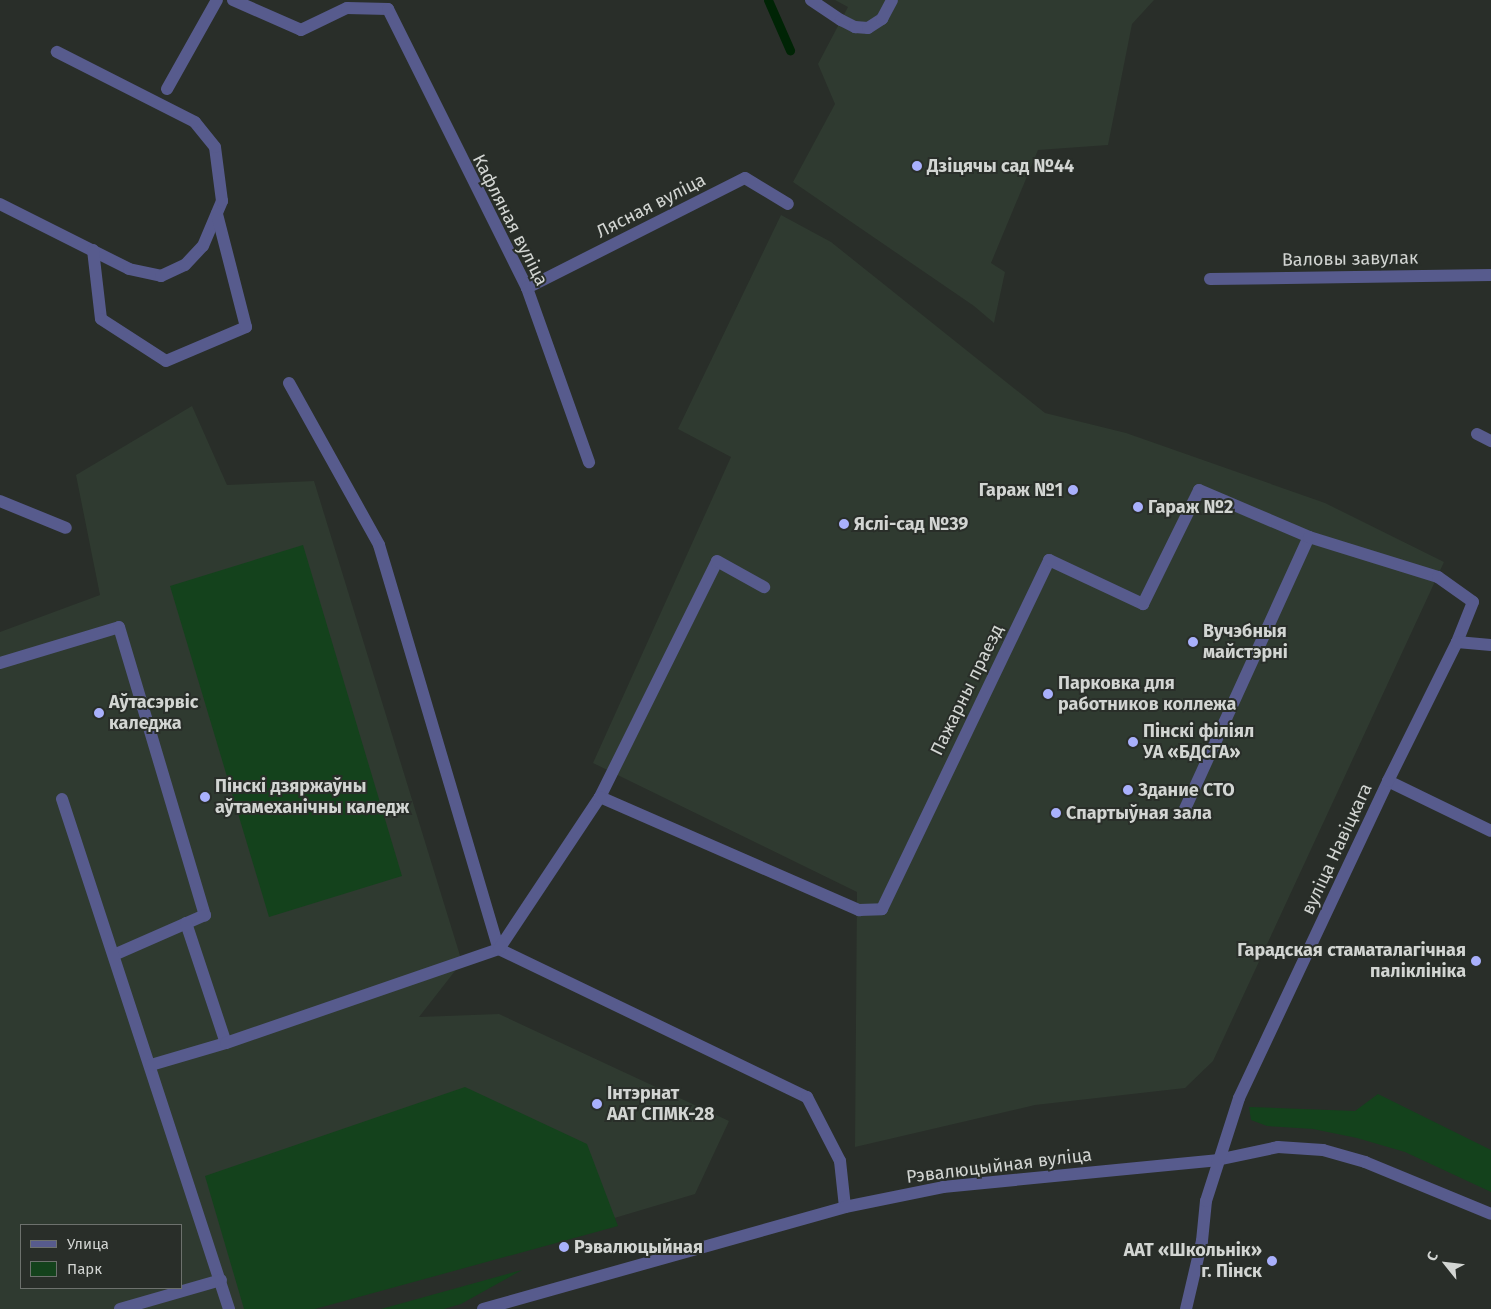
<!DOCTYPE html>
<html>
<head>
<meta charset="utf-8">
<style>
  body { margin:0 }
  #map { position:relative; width:1491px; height:1309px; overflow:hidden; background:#292e29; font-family:"Fira Sans",sans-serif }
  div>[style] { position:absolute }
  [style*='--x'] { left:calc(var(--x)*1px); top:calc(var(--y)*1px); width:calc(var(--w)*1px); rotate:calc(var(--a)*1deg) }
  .built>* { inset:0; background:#2f3a30 }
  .green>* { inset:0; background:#14421c }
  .stream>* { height:9px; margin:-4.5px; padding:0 4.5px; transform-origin:4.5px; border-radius:4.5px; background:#002405 }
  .minor>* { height:12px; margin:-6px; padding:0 6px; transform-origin:6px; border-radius:6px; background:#575b8d }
  .dots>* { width:14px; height:14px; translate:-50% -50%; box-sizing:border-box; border:2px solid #292e29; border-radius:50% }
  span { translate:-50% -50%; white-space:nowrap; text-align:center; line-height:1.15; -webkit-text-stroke:4px #292e29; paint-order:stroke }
  .poi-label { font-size:18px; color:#d2d5d2; font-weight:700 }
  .left { translate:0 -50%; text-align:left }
  .right { translate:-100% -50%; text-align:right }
  .street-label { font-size:18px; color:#d2d5d2 }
  .legend { position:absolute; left:20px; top:1224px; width:162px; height:65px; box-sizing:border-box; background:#292e29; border:1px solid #6d716d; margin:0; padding:6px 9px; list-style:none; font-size:15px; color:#d2d5d2 }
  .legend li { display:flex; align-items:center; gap:10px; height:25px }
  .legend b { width:25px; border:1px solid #6d716d }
  .north { position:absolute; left:1421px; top:1239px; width:50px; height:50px; -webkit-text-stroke:4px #292e29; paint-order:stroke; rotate:299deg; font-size:14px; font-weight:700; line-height:20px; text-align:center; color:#d2d5d2 }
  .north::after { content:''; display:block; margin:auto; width:18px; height:22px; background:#d2d5d2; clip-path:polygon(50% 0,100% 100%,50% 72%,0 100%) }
</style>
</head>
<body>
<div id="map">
  <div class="built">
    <i style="clip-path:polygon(835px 0,1154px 0,1132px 24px,1108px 145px,1038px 150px,991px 263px,1005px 272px,994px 323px,974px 306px,793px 182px,835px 104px,818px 64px,848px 7px)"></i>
    <i style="clip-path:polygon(781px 215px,831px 242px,1045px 413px,1126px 433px,1325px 503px,1444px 562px,1213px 1061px,1185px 1088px,1035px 1105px,855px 1147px,857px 892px,593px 763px,731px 457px,678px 429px)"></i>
    <i style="clip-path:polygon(evenodd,192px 406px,227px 485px,314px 481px,462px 962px,419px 1017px,499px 1014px,729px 1121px,695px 1194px,310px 1309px,0 1309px,0 632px,100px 595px,76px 475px,192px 406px,21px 1225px,181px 1225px,181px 1288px,21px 1288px,21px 1225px)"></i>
  </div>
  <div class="green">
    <i style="clip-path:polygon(303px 545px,402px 876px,269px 917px,170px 586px)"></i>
    <i style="clip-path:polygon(465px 1087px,587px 1144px,618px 1226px,315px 1309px,244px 1309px,205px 1176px)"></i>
    <i style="clip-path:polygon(1378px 1094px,1491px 1150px,1491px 1192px,1405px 1152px,1357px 1138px,1313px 1129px,1267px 1126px,1251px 1120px,1249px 1107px,1355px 1111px)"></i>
    <i style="clip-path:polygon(522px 1270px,461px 1304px,444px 1309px,381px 1309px)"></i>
  </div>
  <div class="stream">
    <i style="--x:768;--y:0;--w:55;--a:66.3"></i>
  </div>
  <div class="minor">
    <i style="--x:233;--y:0;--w:74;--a:23.8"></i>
    <i style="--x:301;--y:30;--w:51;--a:-25.6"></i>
    <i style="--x:347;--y:8;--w:41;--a:1.4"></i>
    <i style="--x:811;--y:0;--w:36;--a:34"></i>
    <i style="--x:841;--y:20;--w:16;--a:27"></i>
    <i style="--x:855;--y:27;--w:13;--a:4"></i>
    <i style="--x:868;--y:28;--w:17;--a:-33"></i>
    <i style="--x:882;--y:19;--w:21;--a:-62"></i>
    <i style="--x:388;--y:9;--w:312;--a:63.5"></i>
    <i style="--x:527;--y:288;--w:185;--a:70.4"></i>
    <i style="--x:167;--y:89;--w:102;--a:-60.7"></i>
    <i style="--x:0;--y:204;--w:144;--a:26.7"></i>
    <i style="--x:129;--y:269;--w:33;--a:12"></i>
    <i style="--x:161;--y:276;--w:26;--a:-25"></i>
    <i style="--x:185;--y:265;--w:26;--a:-47"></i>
    <i style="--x:203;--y:246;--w:49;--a:-67.1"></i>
    <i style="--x:222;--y:201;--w:54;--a:-97.4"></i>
    <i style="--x:215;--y:147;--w:32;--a:-129"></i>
    <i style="--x:195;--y:122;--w:155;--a:-153.1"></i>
    <i style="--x:93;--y:250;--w:69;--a:83.4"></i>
    <i style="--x:101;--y:319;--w:77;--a:32.9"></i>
    <i style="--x:166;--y:361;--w:87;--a:-23"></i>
    <i style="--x:246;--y:327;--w:117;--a:-104.4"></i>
    <i style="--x:1210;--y:279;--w:281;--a:-0.8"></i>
    <i style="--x:527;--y:288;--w:244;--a:-26.8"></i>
    <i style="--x:745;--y:178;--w:50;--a:31.2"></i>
    <i style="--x:289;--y:383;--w:185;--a:60.9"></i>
    <i style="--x:379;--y:545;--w:421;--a:73.5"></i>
    <i style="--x:499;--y:949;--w:342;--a:25.7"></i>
    <i style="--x:807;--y:1097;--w:72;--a:62.7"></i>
    <i style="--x:840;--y:1161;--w:46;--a:83.8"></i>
    <i style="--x:1477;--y:434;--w:16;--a:27"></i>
    <i style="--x:0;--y:501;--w:71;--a:22.2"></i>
    <i style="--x:0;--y:663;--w:124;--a:-16.8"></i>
    <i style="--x:119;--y:627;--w:301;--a:73.4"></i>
    <i style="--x:205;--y:915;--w:99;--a:156.3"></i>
    <i style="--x:1388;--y:781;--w:114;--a:25.9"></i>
    <i style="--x:600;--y:797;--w:263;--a:-63.6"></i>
    <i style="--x:717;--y:561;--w:54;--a:29"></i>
    <i style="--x:62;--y:799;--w:537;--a:71.87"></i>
    <i style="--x:1184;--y:811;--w:301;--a:-65.5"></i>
    <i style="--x:186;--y:923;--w:126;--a:71.6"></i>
    <i style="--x:151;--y:1065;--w:78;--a:-16.3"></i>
    <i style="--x:226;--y:1043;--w:289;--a:-19"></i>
    <i style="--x:499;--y:949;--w:182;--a:-56.4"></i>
    <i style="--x:600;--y:797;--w:283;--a:23.6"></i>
    <i style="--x:859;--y:910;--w:23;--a:-2"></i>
    <i style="--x:882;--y:909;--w:387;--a:-64.4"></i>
    <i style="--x:1049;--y:560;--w:104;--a:25.1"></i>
    <i style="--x:1143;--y:604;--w:127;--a:-63.8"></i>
    <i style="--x:1199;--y:490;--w:120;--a:23.1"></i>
    <i style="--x:1309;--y:537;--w:135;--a:17.2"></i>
    <i style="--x:1438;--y:577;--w:43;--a:35.5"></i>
    <i style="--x:1473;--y:602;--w:43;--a:111.8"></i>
    <i style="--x:120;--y:1309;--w:105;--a:-16"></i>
    <i style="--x:483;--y:1309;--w:376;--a:-15.7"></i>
    <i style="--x:845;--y:1207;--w:100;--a:-11.5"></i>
    <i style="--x:943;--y:1187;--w:275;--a:-5.6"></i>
    <i style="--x:1217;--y:1160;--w:62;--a:-12"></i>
    <i style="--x:1278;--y:1147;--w:45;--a:3.8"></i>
    <i style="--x:1323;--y:1150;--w:44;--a:15.9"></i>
    <i style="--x:1365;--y:1162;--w:136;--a:22.4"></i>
    <i style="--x:1186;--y:1309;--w:70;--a:-76.8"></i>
    <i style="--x:1202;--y:1241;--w:40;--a:-84.3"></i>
    <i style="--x:1206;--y:1201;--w:108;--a:-72.2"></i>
    <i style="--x:1239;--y:1098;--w:350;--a:-64.8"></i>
    <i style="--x:1388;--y:781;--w:155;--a:-63.6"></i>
    <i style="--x:1457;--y:642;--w:34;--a:5"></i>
  </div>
  <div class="dots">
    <i style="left:917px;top:166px;background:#a9b0fc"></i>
    <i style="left:1073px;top:490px;background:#a9b0fc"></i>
    <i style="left:1138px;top:507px;background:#a9b0fc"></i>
    <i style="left:844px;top:524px;background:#a9b0fc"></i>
    <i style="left:1193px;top:642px;background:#a9b0fc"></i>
    <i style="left:1048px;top:694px;background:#a9b0fc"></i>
    <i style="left:99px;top:713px;background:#a9b0fc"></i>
    <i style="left:1133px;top:742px;background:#a9b0fc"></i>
    <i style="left:1128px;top:790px;background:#a9b0fc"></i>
    <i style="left:205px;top:797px;background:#a9b0fc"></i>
    <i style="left:1056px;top:813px;background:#a9b0fc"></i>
    <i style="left:1476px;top:961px;background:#a9b0fc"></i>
    <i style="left:597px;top:1104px;background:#a9b0fc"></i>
    <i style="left:564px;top:1247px;background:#a9b0fc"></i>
    <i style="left:1272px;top:1261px;background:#a9b0fc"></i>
  </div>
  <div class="poi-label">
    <span class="left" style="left:927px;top:166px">Дзіцячы сад №44</span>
    <span class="right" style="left:1063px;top:490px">Гараж №1</span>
    <span class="left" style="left:1148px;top:507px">Гараж №2</span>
    <span class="left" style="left:854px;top:524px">Яслі-сад №39</span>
    <span class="left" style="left:1203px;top:642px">Вучэбныя<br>майстэрні</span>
    <span class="left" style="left:1058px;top:694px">Парковка для<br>работников коллежа</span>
    <span class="left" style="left:109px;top:713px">Аўтасэрвіс<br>каледжа</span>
    <span class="left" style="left:1143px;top:742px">Пінскі філіял<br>УА «БДСГА»</span>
    <span class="left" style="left:215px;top:797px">Пінскі дзяржаўны<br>аўтамеханічны каледж</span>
    <span class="left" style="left:1138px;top:790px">Здание СТО</span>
    <span class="left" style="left:1066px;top:813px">Спартыўная зала</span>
    <span class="right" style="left:1466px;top:961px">Гарадская стаматалагічная<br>паліклініка</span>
    <span class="left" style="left:607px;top:1104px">Інтэрнат<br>ААТ СПМК-28</span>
    <span class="left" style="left:574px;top:1247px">Рэвалюцыйная</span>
    <span class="right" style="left:1262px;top:1261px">ААТ «Школьнік»<br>г. Пінск</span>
  </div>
  <div class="street-label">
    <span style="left:651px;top:206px;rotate:-27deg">Лясная вуліца</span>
    <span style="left:510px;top:220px;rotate:63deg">Кафляная вуліца</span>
    <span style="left:1350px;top:259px;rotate:-1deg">Валовы завулак</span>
    <span style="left:967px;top:690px;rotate:-64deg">Пажарны праезд</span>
    <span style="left:1337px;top:849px;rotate:-65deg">вуліца Навіцкага</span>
    <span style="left:999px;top:1166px;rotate:-7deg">Рэвалюцыйная вуліца</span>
  </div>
  <ul class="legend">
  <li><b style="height:6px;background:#575b8d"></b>Улица</li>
  <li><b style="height:14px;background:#14421c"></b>Парк</li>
  </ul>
  <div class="north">С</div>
</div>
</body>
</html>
